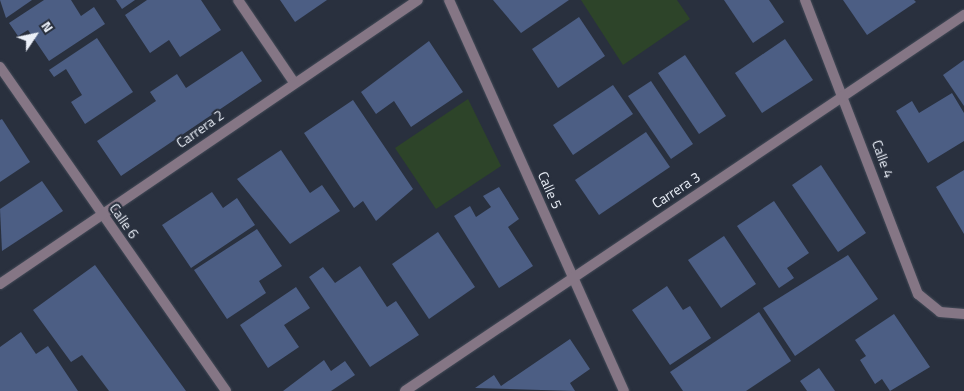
<!DOCTYPE html>
<html>
<head>
<meta charset="utf-8">
<style>
  body { margin:0 }
  #map { position:relative; width:964px; height:391px; overflow:hidden; background:#29303e; font-family:"Titillium Web",sans-serif }
  div>[style] { position:absolute }
  [style*='--x'] { left:calc(var(--x)*1px); top:calc(var(--y)*1px); width:calc(var(--w)*1px); rotate:calc(var(--a)*1deg) }
  .green>* { inset:0; background:#2d4429 }
  .building>* { inset:0; background:#4c5e84 }
  .roads { filter:drop-shadow(0 0 1px #444b58) drop-shadow(0 0 1px #444b58) }
  .minor>* { height:10px; margin:-5px; padding:0 5px; transform-origin:5px; border-radius:5px; background:#857685 }
  span { translate:-50% -50%; white-space:nowrap; text-align:center; line-height:1.15; -webkit-text-stroke:4.5px #29303e; paint-order:stroke }
  .street-label { font-size:14px; color:#ebf0f9 }
  .north { position:absolute; left:10px; top:10px; width:50px; height:50px; -webkit-text-stroke:4px #29303e; paint-order:stroke; rotate:56deg; font-size:14px; font-weight:700; line-height:20px; text-align:center; color:#ebf0f9 }
  .north::after { content:''; display:block; margin:auto; width:18px; height:22px; background:#ebf0f9; clip-path:polygon(50% 0,100% 100%,50% 72%,0 100%) }
</style>
</head>
<body>
<div id="map">
  <div class="green">
    <i style="clip-path:polygon(581px 0,677px 0,690px 19px,623px 65px)"></i>
    <i style="clip-path:polygon(468px 99px,501px 166px,436px 209px,395px 148px)"></i>
  </div>
  <div class="building">
    <i style="clip-path:polygon(0 0,32px 0,6px 18px)"></i>
    <i style="clip-path:polygon(44px 0,71px 0,81px 16px,94px 7px,105px 24px,49px 61px,28px 30px,18px 36px,9px 23px)"></i>
    <i style="clip-path:polygon(116px 0,135px 0,122px 9px)"></i>
    <i style="clip-path:polygon(147px 0,201px 0,221px 30px,180px 57px,169px 40px,150px 53px,125px 15px)"></i>
    <i style="clip-path:polygon(280px 0,327px 0,295px 22px)"></i>
    <i style="clip-path:polygon(493px 0,569px 0,521px 33px)"></i>
    <i style="clip-path:polygon(724px 0,769px 0,784px 22px,753px 43px)"></i>
    <i style="clip-path:polygon(843px 0,914px 0,916px 2px,867px 35px)"></i>
    <i style="clip-path:polygon(579px 17px,605px 56px,558px 88px,532px 49px)"></i>
    <i style="clip-path:polygon(97px 38px,133px 92px,85px 124px,71px 102px,82px 95px,66px 69px,54px 77px,49px 70px)"></i>
    <i style="clip-path:polygon(785px 39px,813px 80px,762px 113px,735px 73px)"></i>
    <i style="clip-path:polygon(429px 41px,463px 92px,411px 127px,394px 101px,376px 114px,361px 92px)"></i>
    <i style="clip-path:polygon(242px 51px,262px 81px,121px 176px,97px 141px,156px 101px,150px 92px,177px 74px,186px 88px)"></i>
    <i style="clip-path:polygon(685px 55px,726px 116px,699px 134px,658px 73px)"></i>
    <i style="clip-path:polygon(964px 60px,964px 106px,943px 75px)"></i>
    <i style="clip-path:polygon(651px 81px,693px 144px,671px 159px,628px 96px)"></i>
    <i style="clip-path:polygon(613px 85px,633px 114px,573px 155px,553px 125px)"></i>
    <i style="clip-path:polygon(952px 93px,964px 113px,964px 141px,928px 163px,896px 111px,912px 101px,919px 113px)"></i>
    <i style="clip-path:polygon(353px 100px,413px 189px,376px 221px,363px 201px,354px 208px,304px 133px)"></i>
    <i style="clip-path:polygon(2px 119px,30px 162px,0 182px,0 120px)"></i>
    <i style="clip-path:polygon(646px 132px,670px 167px,599px 215px,575px 180px)"></i>
    <i style="clip-path:polygon(281px 150px,310px 193px,322px 185px,340px 211px,290px 244px,237px 179px)"></i>
    <i style="clip-path:polygon(821px 165px,866px 233px,838px 252px,792px 185px)"></i>
    <i style="clip-path:polygon(964px 170px,964px 234px,936px 187px)"></i>
    <i style="clip-path:polygon(42px 181px,63px 211px,2px 251px,0 209px)"></i>
    <i style="clip-path:polygon(499px 187px,519px 219px,508px 227px,533px 266px,499px 288px,454px 216px,470px 206px,476px 217px,491px 207px,483px 196px)"></i>
    <i style="clip-path:polygon(212px 192px,223px 208px,237px 198px,255px 225px,191px 268px,162px 225px)"></i>
    <i style="clip-path:polygon(774px 201px,809px 253px,787px 268px,794px 278px,779px 288px,737px 226px)"></i>
    <i style="clip-path:polygon(257px 229px,282px 266px,259px 281px,266px 293px,227px 319px,194px 270px)"></i>
    <i style="clip-path:polygon(438px 232px,475px 287px,429px 319px,392px 264px)"></i>
    <i style="clip-path:polygon(724px 236px,756px 284px,721px 308px,688px 260px)"></i>
    <i style="clip-path:polygon(848px 255px,878px 299px,795px 356px,763px 308px)"></i>
    <i style="clip-path:polygon(95px 265px,186px 391px,109px 391px,82px 355px,71px 362px,33px 310px)"></i>
    <i style="clip-path:polygon(360px 266px,387px 307px,396px 301px,419px 335px,370px 367px,309px 277px,323px 267px,335px 283px)"></i>
    <i style="clip-path:polygon(667px 286px,683px 310px,690px 306px,711px 338px,670px 365px,632px 310px)"></i>
    <i style="clip-path:polygon(296px 287px,310px 308px,284px 325px,299px 347px,268px 368px,240px 325px)"></i>
    <i style="clip-path:polygon(759px 312px,791px 361px,746px 391px,683px 391px,670px 372px)"></i>
    <i style="clip-path:polygon(894px 314px,930px 367px,890px 391px,882px 379px,875px 384px,860px 360px,866px 356px,855px 340px)"></i>
    <i style="clip-path:polygon(21px 332px,36px 354px,48px 346px,78px 391px,0 391px,0 347px)"></i>
    <i style="clip-path:polygon(570px 339px,590px 369px,570px 383px,575px 391px,475px 388px,494px 375px,501px 386px)"></i>
    <i style="clip-path:polygon(324px 360px,331px 371px,345px 361px,355px 375px,331px 391px,283px 391px)"></i>
    <i style="clip-path:polygon(819px 368px,835px 391px,807px 391px,800px 381px)"></i>
  </div>
  <div class="roads">
    <div class="minor">
      <i style="--x:238;--y:0;--w:98;--a:55.8"></i>
      <i style="--x:449;--y:0;--w:428;--a:65.9"></i>
      <i style="--x:805;--y:0;--w:315;--a:69"></i>
      <i style="--x:918;--y:294;--w:28;--a:39"></i>
      <i style="--x:940;--y:312;--w:24;--a:5"></i>
      <i style="--x:0;--y:67;--w:395;--a:55.1"></i>
      <i style="--x:0;--y:284;--w:505;--a:-34.19"></i>
      <i style="--x:405;--y:391;--w:674;--a:-33.93"></i>
    </div>
  </div>
  <div class="street-label">
    <span style="left:200px;top:129px;rotate:-35deg">Carrera 2</span>
    <span style="left:883px;top:159px;rotate:70deg">Calle 4</span>
    <span style="left:550px;top:190px;rotate:66deg">Calle 5</span>
    <span style="left:676px;top:190px;rotate:-33deg">Carrera 3</span>
    <span style="left:124px;top:221px;rotate:55deg">Calle 6</span>
  </div>
  <div class="north">N</div>
</div>
</body>
</html>
